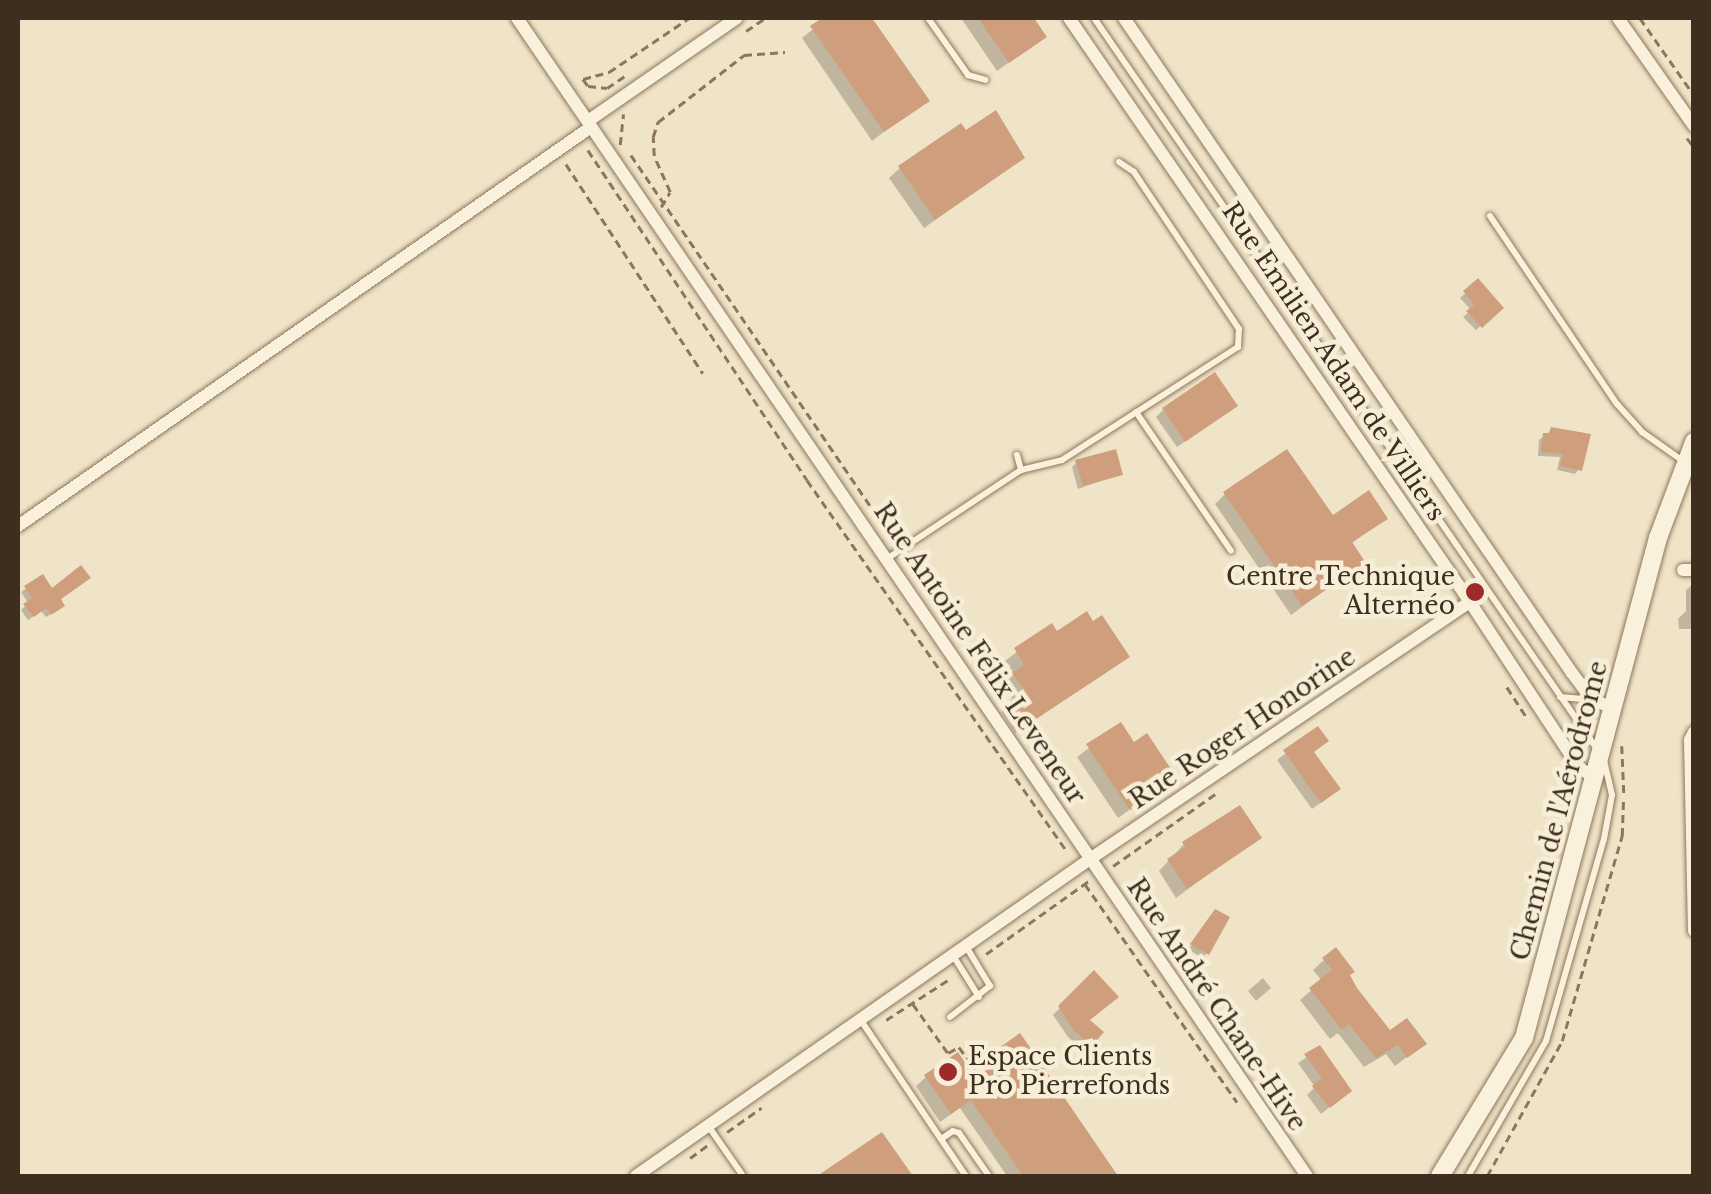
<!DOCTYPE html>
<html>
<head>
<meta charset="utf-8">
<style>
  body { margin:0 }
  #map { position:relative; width:1711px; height:1194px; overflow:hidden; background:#f0e4c8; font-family:"Libre Baskerville",serif }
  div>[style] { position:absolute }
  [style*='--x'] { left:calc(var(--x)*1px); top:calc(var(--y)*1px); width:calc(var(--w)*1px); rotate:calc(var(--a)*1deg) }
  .shadow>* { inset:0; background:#0003 }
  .building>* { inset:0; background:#cf9f7d }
  .path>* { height:2.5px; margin-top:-1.25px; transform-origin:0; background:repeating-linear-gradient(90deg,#8d765c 0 8px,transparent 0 13px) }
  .roads { filter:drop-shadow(0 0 2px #8d765c) drop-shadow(0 0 2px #8d765c) }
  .service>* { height:6px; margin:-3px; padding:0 3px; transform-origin:3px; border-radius:3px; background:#faf1dc }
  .minor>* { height:12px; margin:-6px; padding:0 6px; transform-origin:6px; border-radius:6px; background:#faf1dc }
  .secondary>* { height:18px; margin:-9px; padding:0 9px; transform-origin:9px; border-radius:9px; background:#faf1dc }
  .dots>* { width:28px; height:28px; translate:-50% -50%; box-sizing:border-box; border:5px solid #f7eed8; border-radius:50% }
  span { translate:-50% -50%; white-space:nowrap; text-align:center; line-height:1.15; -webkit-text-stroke:9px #f7eed8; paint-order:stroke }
  .street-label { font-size:25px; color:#3d2e20 }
  .poi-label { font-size:25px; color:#3d2e20 }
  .right { translate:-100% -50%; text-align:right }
  .left { translate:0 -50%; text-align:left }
  .frame { position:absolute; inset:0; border:20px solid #3d2e20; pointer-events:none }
</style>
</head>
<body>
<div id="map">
  <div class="shadow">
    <i style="clip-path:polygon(827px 18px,869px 18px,926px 100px,872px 141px,802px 38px)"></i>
    <i style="clip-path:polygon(961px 18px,1031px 18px,1044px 37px,997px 71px)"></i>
    <i style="clip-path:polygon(965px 133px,1022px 158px,924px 228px,889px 178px,900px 168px)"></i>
    <i style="clip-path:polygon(1478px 282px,1501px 308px,1476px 330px,1463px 317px,1471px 310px,1460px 298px)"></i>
    <i style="clip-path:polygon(1235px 406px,1177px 447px,1156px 417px,1164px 409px)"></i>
    <i style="clip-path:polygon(1552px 430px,1579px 469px,1575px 474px,1557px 470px,1560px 457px,1538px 456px,1539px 440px)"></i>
    <i style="clip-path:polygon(1077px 462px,1120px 474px,1078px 489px,1072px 467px)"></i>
    <i style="clip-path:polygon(1225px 494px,1332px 518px,1384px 519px,1351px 544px,1363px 562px,1291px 615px,1215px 504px)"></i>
    <i style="clip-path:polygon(42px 577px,58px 600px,58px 610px,46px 617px,41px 611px,28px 620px,21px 610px,28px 603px,21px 592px)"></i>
    <i style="clip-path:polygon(1694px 583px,1694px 629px,1679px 629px,1678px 619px,1686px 611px,1686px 590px)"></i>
    <i style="clip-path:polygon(1051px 626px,1056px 634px,1127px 656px,1015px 733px,1001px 712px,1013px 700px,1003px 685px,1014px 674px,1005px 661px)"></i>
    <i style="clip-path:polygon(1120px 725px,1133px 745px,1174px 778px,1118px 818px,1077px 757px)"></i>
    <i style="clip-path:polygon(1317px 729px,1312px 753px,1330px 796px,1312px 809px,1277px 760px)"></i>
    <i style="clip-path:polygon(1256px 839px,1176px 898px,1159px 871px,1184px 844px)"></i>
    <i style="clip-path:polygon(1211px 917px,1207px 953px,1202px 958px,1188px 949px)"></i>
    <i style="clip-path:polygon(1324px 960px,1347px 976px,1390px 1034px,1424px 1044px,1395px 1066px,1386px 1054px,1364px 1067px,1338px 1033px,1330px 1039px,1300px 1000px,1322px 981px,1313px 970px)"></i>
    <i style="clip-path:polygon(1263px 978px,1271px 988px,1256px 1001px,1248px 991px)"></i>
    <i style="clip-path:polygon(1060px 1008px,1101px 1032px,1084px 1051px,1068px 1037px,1053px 1015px)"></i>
    <i style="clip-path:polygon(1019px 1037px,1115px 1176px,1007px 1176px,960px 1108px,940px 1122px,916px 1086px,926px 1077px,974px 1081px,988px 1072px,984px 1065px,994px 1055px)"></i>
    <i style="clip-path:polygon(1320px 1048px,1341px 1098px,1321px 1114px,1307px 1095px,1315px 1087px,1298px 1063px)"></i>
  </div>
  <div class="building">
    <i style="clip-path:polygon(822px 18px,872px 18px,930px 101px,884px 132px,810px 26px)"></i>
    <i style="clip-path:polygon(978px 18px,1034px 18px,1047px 37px,1009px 63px)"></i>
    <i style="clip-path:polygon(996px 110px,1025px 158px,935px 220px,898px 166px,961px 123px,966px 130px)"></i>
    <i style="clip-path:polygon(1478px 278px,1504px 308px,1482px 328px,1466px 311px,1474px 305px,1463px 291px)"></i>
    <i style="clip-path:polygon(1215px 372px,1238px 406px,1185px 442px,1162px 408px)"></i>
    <i style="clip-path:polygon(1551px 427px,1591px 434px,1582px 471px,1560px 466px,1563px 454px,1541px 452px,1543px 433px,1549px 433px)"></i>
    <i style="clip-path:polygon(1116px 449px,1123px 475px,1083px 486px,1075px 460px)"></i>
    <i style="clip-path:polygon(1287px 449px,1333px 515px,1369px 490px,1388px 519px,1352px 542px,1366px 563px,1302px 606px,1223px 492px)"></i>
    <i style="clip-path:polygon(81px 565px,91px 578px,61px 599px,65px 606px,51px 615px,46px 608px,34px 617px,23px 604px,32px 598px,24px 586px,43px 574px,52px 588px)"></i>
    <i style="clip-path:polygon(1087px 611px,1093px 621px,1102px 615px,1130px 657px,1027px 725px,1010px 700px,1024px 690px,1012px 673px,1024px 665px,1014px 648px,1052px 623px,1057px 631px)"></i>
    <i style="clip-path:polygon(1121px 722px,1134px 742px,1147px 733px,1177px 778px,1130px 810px,1086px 744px)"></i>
    <i style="clip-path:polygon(1318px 726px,1329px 741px,1314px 752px,1341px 789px,1321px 803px,1283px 750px)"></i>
    <i style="clip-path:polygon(1240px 805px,1262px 838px,1187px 889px,1167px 859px,1185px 847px,1182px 842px)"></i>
    <i style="clip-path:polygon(1215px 909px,1230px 917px,1209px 955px,1190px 944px)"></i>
    <i style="clip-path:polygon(1336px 947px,1355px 972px,1350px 975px,1357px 988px,1390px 1030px,1407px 1018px,1427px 1044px,1407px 1058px,1398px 1045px,1376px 1058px,1349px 1024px,1342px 1030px,1309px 988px,1332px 970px,1322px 958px)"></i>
    <i style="clip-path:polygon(1094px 970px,1119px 997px,1090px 1020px,1104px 1032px,1092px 1046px,1074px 1031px,1058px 1006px)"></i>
    <i style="clip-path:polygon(1020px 1033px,1027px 1043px,1118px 1176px,1023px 1176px,971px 1100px,951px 1114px,924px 1075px,958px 1052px,975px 1078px,998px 1062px,992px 1053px)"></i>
    <i style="clip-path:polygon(1320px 1045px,1352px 1091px,1330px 1108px,1312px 1086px,1322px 1078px,1304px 1054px)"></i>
    <i style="clip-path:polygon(882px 1132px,913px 1176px,817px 1176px)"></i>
  </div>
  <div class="path">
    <i style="--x:1640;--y:18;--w:94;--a:55"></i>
    <i style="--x:746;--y:31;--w:23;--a:-34"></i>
    <i style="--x:583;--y:79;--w:9;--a:54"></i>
    <i style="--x:588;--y:86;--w:19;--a:6"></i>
    <i style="--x:607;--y:88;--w:25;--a:-34"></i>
    <i style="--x:583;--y:79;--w:27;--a:-15"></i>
    <i style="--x:609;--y:72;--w:97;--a:-34"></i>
    <i style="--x:1687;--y:138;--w:11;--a:52"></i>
    <i style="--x:620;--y:145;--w:31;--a:-84"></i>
    <i style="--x:588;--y:150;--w:396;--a:56.4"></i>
    <i style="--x:807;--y:480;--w:450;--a:55"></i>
    <i style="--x:631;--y:155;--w:466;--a:55.7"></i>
    <i style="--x:566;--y:164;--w:250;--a:56.8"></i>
    <i style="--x:661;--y:207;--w:17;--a:-59"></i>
    <i style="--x:670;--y:192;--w:39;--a:-114"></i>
    <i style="--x:654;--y:156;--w:19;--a:-93"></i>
    <i style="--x:653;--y:137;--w:16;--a:-72"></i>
    <i style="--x:658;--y:122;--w:109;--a:-37.9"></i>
    <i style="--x:744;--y:55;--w:41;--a:-4.2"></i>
    <i style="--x:1507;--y:687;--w:37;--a:57"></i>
    <i style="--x:1622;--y:746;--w:47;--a:87.6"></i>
    <i style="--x:1113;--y:866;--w:125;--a:-35.2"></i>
    <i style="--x:1085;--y:884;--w:266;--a:55.1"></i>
    <i style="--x:986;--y:954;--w:128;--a:-35.4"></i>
    <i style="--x:913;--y:1004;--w:60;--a:54.5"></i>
    <i style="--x:948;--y:1053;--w:13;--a:-29"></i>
    <i style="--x:959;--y:1047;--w:29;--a:54"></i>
    <i style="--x:886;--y:1020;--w:77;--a:-32.9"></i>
    <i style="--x:727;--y:1132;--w:42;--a:-35.2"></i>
    <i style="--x:690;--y:1158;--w:22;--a:-36"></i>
    <i style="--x:1487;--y:1176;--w:154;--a:-60.9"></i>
    <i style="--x:1562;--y:1041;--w:214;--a:-73.7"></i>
    <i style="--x:1622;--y:836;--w:35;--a:-88"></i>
  </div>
  <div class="roads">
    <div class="service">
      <i style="--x:928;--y:18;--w:70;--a:54.9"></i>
      <i style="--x:968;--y:75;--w:18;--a:16"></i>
      <i style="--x:1094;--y:18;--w:887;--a:55.47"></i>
      <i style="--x:1490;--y:216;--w:227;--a:56"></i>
      <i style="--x:1617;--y:404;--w:38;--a:48"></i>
      <i style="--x:1642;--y:432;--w:50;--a:35.3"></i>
      <i style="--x:1136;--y:412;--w:168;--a:55.6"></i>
      <i style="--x:1017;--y:455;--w:16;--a:75"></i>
      <i style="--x:1021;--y:470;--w:42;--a:-13.7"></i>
      <i style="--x:1062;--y:460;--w:209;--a:-32.7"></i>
      <i style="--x:1238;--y:347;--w:18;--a:-87"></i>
      <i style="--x:1239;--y:329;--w:189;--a:-123.8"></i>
      <i style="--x:1134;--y:172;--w:18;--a:-146"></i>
      <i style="--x:888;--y:558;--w:159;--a:-33.5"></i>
      <i style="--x:1560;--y:697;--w:32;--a:5"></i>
      <i style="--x:954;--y:957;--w:47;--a:58"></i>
      <i style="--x:950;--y:1017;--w:51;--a:-37.8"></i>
      <i style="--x:990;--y:986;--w:44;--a:-121.2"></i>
      <i style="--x:862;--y:1022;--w:186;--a:56"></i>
      <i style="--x:709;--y:1127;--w:60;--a:55.2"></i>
      <i style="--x:941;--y:1139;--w:14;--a:-34"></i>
      <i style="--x:953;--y:1131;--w:6;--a:18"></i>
      <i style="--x:959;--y:1133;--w:52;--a:55.1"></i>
      <i style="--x:1468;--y:1176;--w:156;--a:-60"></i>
      <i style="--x:1546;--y:1041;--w:210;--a:-74"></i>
      <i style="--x:1604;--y:839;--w:45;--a:-79.7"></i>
      <i style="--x:1612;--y:795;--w:37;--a:-103"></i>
    </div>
    <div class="minor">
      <i style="--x:517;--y:18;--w:1402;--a:55.7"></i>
      <i style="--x:1069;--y:18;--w:708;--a:55.52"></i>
      <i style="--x:1470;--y:602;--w:199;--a:56.7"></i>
      <i style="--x:1579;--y:768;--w:20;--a:30"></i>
      <i style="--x:1124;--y:18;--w:794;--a:55.63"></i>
      <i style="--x:1572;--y:673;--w:34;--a:53"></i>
      <i style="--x:1592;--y:700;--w:23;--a:20"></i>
      <i style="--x:1618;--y:18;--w:132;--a:54.9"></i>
      <i style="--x:588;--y:121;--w:181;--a:-34.7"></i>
      <i style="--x:18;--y:526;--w:698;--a:-34.85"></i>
      <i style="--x:1683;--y:570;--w:11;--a:0"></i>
      <i style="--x:1694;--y:732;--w:9;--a:117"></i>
      <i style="--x:1690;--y:740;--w:191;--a:88.8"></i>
      <i style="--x:636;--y:1176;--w:554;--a:-34.92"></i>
      <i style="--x:1090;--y:859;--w:459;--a:-34.1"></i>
    </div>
    <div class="secondary">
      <i style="--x:1440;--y:1176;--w:162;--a:-58.7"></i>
      <i style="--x:1524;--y:1038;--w:518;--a:-75"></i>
      <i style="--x:1658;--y:538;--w:103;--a:-69.4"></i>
    </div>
  </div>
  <div class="dots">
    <i style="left:1475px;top:592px;background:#9e2a2b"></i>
    <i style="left:948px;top:1072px;background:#9e2a2b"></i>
  </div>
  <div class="street-label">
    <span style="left:1333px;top:362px;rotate:56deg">Rue Emilien Adam de Villiers</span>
    <span style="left:979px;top:654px;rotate:56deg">Rue Antoine Félix Leveneur</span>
    <span style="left:1243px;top:729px;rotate:-34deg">Rue Roger Honorine</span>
    <span style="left:1560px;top:811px;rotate:-75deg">Chemin de l'Aérodrome</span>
    <span style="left:1216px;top:1005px;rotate:56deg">Rue André Chane-Hive</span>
  </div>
  <div class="poi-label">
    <span class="right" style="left:1455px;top:592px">Centre Technique<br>Alternéo</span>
    <span class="left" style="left:968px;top:1072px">Espace Clients<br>Pro Pierrefonds</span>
  </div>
  <div class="frame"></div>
</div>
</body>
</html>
